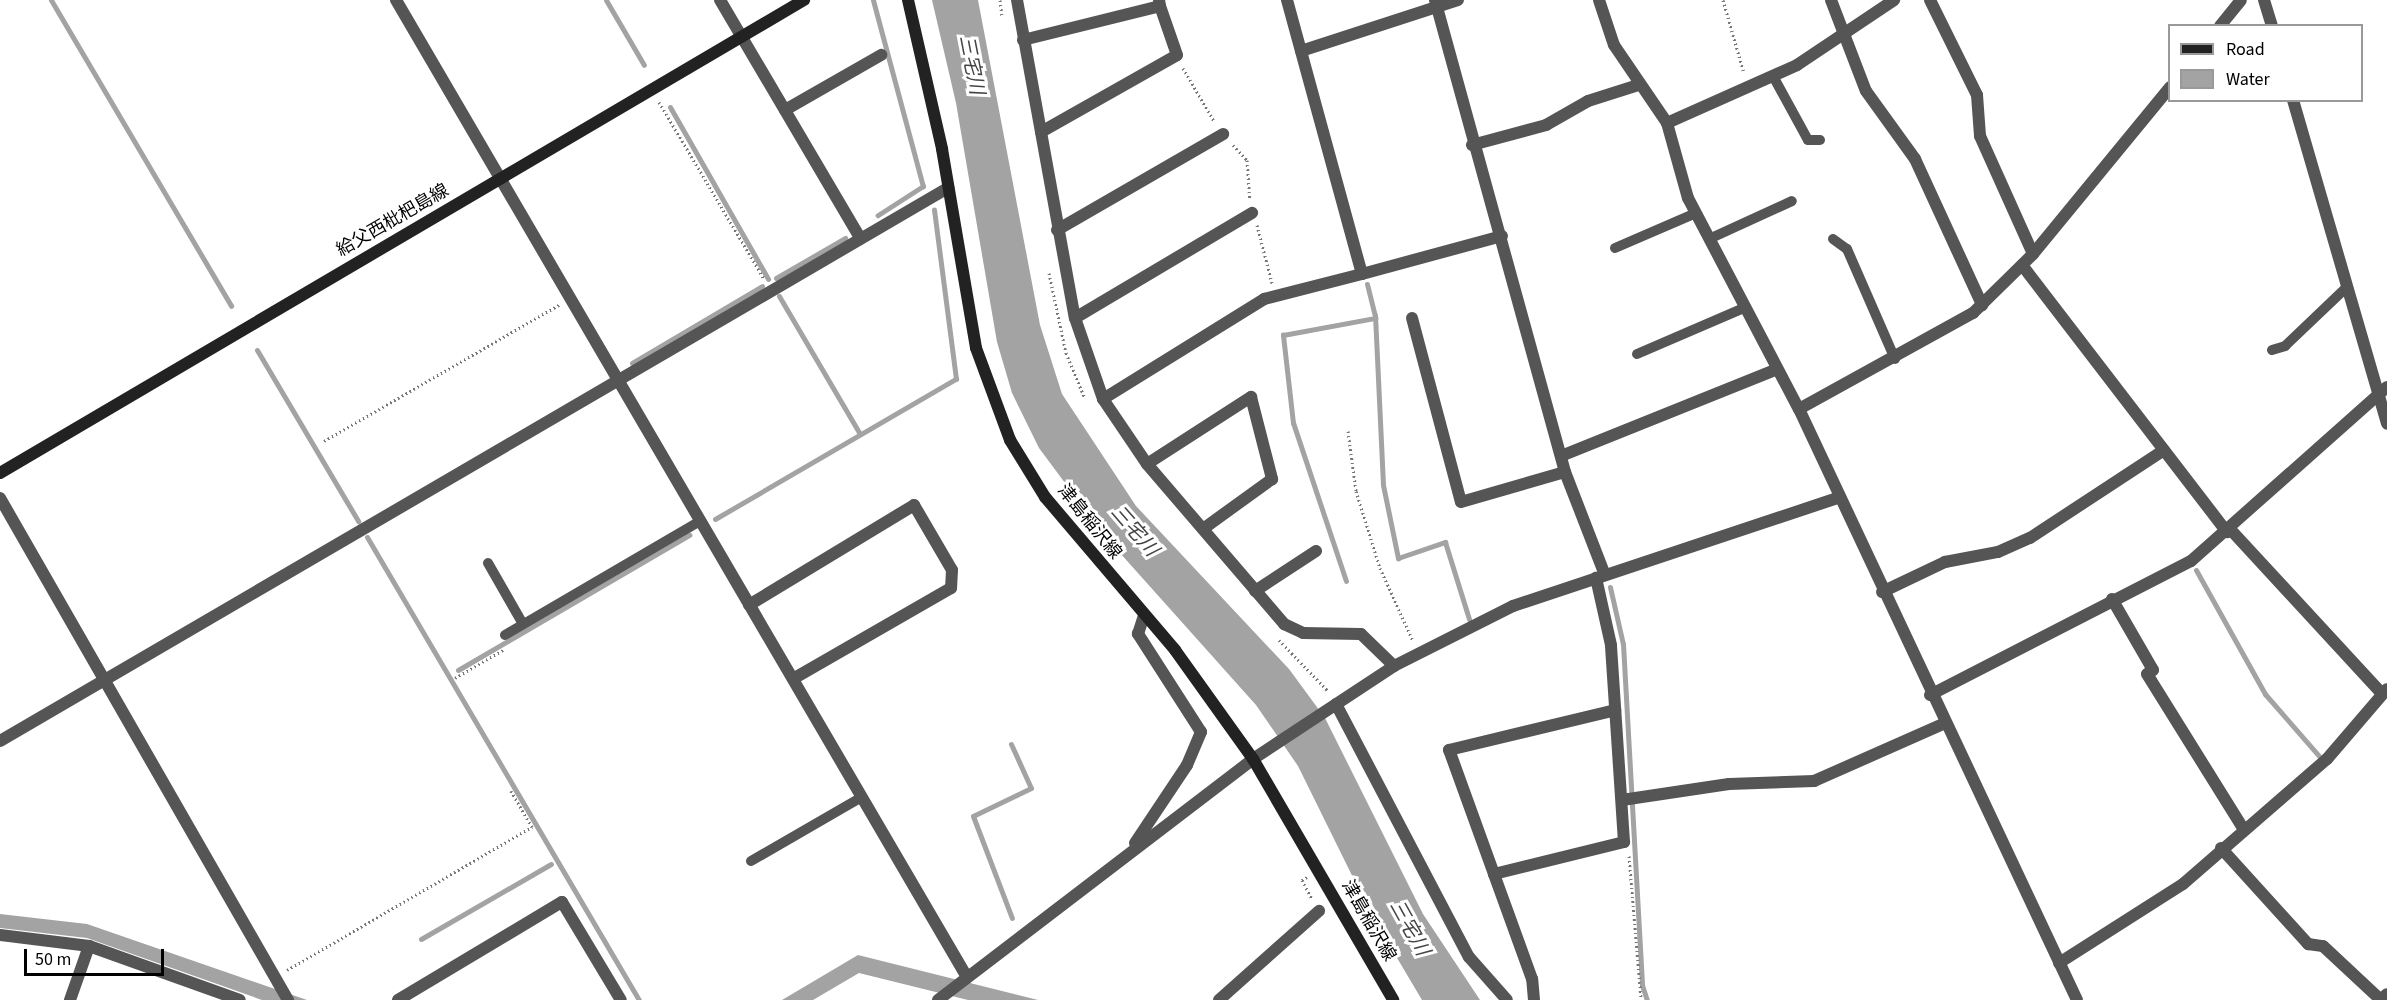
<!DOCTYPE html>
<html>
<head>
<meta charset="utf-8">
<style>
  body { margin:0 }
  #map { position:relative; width:2387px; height:1000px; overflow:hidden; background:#fff; font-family:"Source Sans 3","Noto Sans JP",sans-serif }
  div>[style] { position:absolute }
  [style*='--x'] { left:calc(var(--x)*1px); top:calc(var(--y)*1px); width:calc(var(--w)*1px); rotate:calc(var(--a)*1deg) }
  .water>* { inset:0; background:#a3a3a3 }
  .stream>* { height:5px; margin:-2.5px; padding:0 2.5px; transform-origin:2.5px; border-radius:2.5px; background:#a3a3a3 }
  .path>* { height:3px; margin-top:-1.5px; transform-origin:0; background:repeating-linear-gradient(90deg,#777 0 1.5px,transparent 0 4.5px) }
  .service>* { height:10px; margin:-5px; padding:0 5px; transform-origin:5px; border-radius:5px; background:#555 }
  .minor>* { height:12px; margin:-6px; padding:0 6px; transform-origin:6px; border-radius:6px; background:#555 }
  .secondary>* { height:12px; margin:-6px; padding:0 6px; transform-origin:6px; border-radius:6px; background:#222 }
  span { translate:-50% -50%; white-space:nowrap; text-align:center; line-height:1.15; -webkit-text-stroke:6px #fff; paint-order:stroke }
  .street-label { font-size:18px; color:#000 }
  .water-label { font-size:20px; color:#444; font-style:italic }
  .legend { position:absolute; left:2168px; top:24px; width:195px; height:78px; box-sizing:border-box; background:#fff; border:2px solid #999; margin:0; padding:8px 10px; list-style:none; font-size:18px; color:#000 }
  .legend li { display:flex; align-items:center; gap:12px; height:30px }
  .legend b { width:30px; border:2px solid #999 }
  .scale { position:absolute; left:24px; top:949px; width:140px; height:27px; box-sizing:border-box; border:3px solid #000; border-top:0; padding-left:8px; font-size:18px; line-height:21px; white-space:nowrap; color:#000; -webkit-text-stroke:4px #fff; paint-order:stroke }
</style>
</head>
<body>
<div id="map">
  <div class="water">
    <i style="clip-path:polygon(932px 0,978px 0,1040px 325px,1062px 394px,1136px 506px,1289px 669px,1325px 718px,1423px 914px,1480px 1000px,1422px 1000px,1371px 914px,1298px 766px,1256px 705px,1103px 534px,1039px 448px,1012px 393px,997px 342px,956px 103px)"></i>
    <i style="clip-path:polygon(0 914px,87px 924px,307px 1000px,262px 1000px,87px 938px,0 928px)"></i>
    <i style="clip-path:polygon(858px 955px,1038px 1000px,968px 1000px,859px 973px,813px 1000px,782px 1000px)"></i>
  </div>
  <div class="stream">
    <i style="--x:51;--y:0;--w:355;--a:59.5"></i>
    <i style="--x:606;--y:0;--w:75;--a:59.7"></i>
    <i style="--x:873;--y:0;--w:193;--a:75"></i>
    <i style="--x:923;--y:186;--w:54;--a:147.2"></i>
    <i style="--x:670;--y:107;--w:198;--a:60.3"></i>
    <i style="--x:776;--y:278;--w:80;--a:-30.1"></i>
    <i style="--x:1367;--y:284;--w:32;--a:76"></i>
    <i style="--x:1375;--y:315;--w:170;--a:87.3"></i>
    <i style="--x:1383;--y:485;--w:75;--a:78.4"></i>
    <i style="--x:1398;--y:558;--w:50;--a:-18.8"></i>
    <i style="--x:1445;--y:542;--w:81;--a:72.7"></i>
    <i style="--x:779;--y:296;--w:160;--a:59.6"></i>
    <i style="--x:257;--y:350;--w:199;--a:59.4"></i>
    <i style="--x:632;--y:363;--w:151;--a:-30.6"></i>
    <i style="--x:715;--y:519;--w:279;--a:-30.2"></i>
    <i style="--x:956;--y:379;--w:171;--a:-97.4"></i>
    <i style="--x:367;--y:537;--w:537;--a:59.57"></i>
    <i style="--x:2196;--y:570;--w:142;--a:60.9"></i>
    <i style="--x:2265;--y:694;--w:82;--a:48.9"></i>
    <i style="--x:1346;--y:581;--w:167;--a:-108.5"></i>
    <i style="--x:1293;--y:423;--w:89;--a:-96.5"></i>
    <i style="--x:1283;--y:335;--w:94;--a:-10.5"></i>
    <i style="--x:1610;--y:587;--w:58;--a:77.2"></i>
    <i style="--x:1623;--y:644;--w:342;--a:86.8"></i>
    <i style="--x:1642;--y:985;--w:16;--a:72"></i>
    <i style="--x:458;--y:670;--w:268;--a:-30.3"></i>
    <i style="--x:1011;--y:744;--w:48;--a:65.6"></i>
    <i style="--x:1031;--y:788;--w:64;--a:154.2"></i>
    <i style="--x:973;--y:816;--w:109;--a:69.1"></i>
    <i style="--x:421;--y:939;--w:150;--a:-30"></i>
  </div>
  <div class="path">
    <i style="--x:1000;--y:0;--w:16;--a:83"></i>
    <i style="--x:1723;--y:0;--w:76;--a:74"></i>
    <i style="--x:1183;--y:68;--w:61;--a:59.7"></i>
    <i style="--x:659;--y:102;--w:206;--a:59.3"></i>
    <i style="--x:1233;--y:145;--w:21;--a:47"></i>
    <i style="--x:1247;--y:160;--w:39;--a:86"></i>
    <i style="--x:1257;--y:225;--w:60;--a:75.5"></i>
    <i style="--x:1049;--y:273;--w:82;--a:78"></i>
    <i style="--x:1066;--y:353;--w:47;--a:67.3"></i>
    <i style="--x:1348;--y:431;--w:61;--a:82.4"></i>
    <i style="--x:1356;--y:491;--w:81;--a:72.7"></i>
    <i style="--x:1380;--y:568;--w:80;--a:65.7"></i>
    <i style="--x:324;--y:441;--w:272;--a:-30.1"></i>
    <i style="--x:1279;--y:640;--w:71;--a:46.1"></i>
    <i style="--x:455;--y:678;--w:56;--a:-30.3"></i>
    <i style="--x:1629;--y:856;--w:144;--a:85.2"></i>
    <i style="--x:1307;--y:877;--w:6;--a:149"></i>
    <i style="--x:1302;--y:880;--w:21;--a:62"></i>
    <i style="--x:287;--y:970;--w:284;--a:-30.3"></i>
    <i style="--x:532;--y:827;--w:42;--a:-120.3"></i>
  </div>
  <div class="service">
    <i style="--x:1773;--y:76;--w:73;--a:61.3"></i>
    <i style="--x:1808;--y:140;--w:12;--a:0"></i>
    <i style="--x:1709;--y:239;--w:91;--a:-24.6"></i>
    <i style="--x:1833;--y:239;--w:17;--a:36"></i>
    <i style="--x:1847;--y:249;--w:120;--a:66.4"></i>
    <i style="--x:1615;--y:248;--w:88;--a:-23.4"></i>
    <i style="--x:2272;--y:350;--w:14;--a:-17"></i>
    <i style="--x:2285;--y:346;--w:86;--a:-43.6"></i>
    <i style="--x:1637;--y:354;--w:116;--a:-23.3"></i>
    <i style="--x:488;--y:563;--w:70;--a:60.2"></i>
    <i style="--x:505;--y:635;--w:226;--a:-30.3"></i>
    <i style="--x:751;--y:861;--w:128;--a:-30"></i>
  </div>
  <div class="minor">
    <i style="--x:396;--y:0;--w:1132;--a:59.7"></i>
    <i style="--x:720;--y:0;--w:277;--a:59.5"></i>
    <i style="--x:1017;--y:0;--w:323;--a:79.7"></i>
    <i style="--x:1075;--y:318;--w:86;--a:70.9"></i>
    <i style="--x:1103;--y:399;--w:78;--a:55.9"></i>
    <i style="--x:1147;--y:464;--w:211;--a:49.4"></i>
    <i style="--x:1284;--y:624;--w:21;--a:25"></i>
    <i style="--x:1303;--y:633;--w:58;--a:1"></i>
    <i style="--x:1361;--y:634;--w:46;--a:44.1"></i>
    <i style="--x:1287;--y:0;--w:284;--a:74.7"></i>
    <i style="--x:1362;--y:274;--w:145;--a:-15.2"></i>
    <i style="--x:1435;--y:0;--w:490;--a:74.6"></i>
    <i style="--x:1565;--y:472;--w:110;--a:68.8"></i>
    <i style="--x:1599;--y:0;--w:47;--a:71.6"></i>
    <i style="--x:1614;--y:45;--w:94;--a:55.8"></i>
    <i style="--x:1667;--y:123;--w:78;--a:74.4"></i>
    <i style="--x:1688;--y:198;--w:238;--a:62.3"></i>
    <i style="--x:1799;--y:409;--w:653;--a:64.81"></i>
    <i style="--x:1831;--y:0;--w:97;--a:69"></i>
    <i style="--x:1866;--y:91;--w:84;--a:54.2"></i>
    <i style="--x:1915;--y:159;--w:161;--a:65.3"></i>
    <i style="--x:1930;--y:0;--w:106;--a:63.7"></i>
    <i style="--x:1977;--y:95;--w:41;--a:85.8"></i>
    <i style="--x:1980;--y:136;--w:129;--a:65.8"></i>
    <i style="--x:2264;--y:0;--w:27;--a:73"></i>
    <i style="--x:2220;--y:26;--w:33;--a:-51"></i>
    <i style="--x:1023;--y:40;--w:141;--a:-13.9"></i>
    <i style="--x:1160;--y:6;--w:6;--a:-99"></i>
    <i style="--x:1301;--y:51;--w:165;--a:-18"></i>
    <i style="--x:2293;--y:100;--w:337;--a:73.8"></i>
    <i style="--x:785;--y:110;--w:111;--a:-29.8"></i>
    <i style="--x:1667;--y:123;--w:142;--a:-24"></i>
    <i style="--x:1797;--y:65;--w:117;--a:-33.8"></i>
    <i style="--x:1041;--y:132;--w:156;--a:-29.5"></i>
    <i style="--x:1177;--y:55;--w:52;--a:-109.1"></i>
    <i style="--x:1472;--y:145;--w:77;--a:-15.1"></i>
    <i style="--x:1546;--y:125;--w:48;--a:-29.7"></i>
    <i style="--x:1588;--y:101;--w:52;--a:-17.7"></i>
    <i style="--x:1057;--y:230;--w:192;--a:-30"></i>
    <i style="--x:2022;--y:265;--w:337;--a:52.5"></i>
    <i style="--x:1075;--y:318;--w:206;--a:-30.7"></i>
    <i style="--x:1412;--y:318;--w:190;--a:75.1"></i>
    <i style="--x:1461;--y:502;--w:108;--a:-16.1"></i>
    <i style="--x:1103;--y:399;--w:190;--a:-31.8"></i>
    <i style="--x:1264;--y:299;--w:101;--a:-14.3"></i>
    <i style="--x:1799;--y:409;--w:199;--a:-28.9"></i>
    <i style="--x:1973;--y:313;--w:84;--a:-44.5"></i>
    <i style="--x:2033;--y:254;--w:216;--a:-50.6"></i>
    <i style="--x:1561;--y:456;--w:231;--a:-21.9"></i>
    <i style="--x:1147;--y:464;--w:124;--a:-32.8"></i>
    <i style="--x:1251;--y:397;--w:85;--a:75.6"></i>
    <i style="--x:1272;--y:479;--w:85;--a:144.1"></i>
    <i style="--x:0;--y:498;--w:579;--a:60.16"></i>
    <i style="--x:2230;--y:529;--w:224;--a:47.3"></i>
    <i style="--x:1255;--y:591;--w:73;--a:-33.3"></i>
    <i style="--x:1882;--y:592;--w:70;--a:-25.5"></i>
    <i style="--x:1945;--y:562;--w:54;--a:-10.7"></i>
    <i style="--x:1998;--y:552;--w:35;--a:-24"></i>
    <i style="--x:2030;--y:538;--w:160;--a:-33.3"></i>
    <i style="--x:2112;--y:599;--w:82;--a:60"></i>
    <i style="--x:2153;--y:670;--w:7;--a:146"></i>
    <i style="--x:2147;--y:674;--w:181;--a:58.1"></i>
    <i style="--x:749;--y:605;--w:193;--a:-31.2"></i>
    <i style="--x:914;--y:505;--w:75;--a:59.7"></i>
    <i style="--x:952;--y:570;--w:18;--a:93"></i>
    <i style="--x:951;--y:588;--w:182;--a:150.1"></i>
    <i style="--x:1930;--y:695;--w:293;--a:-27.2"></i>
    <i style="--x:2191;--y:561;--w:262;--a:-41.6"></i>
    <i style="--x:1336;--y:704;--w:286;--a:62.3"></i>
    <i style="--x:1469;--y:957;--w:57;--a:48.5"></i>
    <i style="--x:0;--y:741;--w:1098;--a:-30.26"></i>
    <i style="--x:1622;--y:800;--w:108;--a:-8.5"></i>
    <i style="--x:1729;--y:784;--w:85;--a:-2"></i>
    <i style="--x:1814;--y:781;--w:141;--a:-23.8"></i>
    <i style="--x:1135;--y:843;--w:94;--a:-56.3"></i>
    <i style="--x:1187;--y:765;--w:36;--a:-67"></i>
    <i style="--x:1201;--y:732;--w:117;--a:-122.7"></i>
    <i style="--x:1138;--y:634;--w:20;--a:-72"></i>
    <i style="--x:2221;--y:848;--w:130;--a:47.8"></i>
    <i style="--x:2308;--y:944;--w:15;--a:8"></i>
    <i style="--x:2323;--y:946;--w:79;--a:43"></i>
    <i style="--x:2381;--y:1000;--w:8;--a:-45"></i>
    <i style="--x:1494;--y:874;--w:132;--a:-109.9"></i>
    <i style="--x:1449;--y:750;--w:171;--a:-13.5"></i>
    <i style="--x:0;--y:935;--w:90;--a:7"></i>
    <i style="--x:2059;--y:963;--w:147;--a:-32.5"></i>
    <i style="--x:2183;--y:884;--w:191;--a:-41"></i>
    <i style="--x:2327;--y:759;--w:92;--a:-49.4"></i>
    <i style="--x:70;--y:1000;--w:57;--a:-70.6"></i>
    <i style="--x:89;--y:946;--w:160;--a:19.7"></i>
    <i style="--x:398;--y:1000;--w:191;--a:-30.9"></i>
    <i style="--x:562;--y:902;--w:114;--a:59"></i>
    <i style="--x:938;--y:1000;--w:397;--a:-37.4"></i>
    <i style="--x:1253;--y:759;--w:169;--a:-33.4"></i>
    <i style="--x:1394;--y:666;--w:133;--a:-26.8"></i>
    <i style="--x:1513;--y:606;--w:342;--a:-18.4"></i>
    <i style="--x:1219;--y:1000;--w:134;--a:-41.7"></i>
    <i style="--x:1534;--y:1000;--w:21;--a:-95"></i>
    <i style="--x:1532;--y:979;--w:112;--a:-109.9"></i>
    <i style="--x:1494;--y:874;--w:134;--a:-13.8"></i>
    <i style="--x:1624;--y:842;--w:197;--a:-93.8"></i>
    <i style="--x:1611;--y:645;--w:69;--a:-102.6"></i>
  </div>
  <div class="secondary">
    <i style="--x:908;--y:0;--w:153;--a:77.1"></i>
    <i style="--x:942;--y:149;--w:202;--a:80.3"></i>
    <i style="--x:976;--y:348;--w:98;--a:69.7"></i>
    <i style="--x:1010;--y:440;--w:67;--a:58.4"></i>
    <i style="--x:1045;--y:497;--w:201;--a:49.6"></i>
    <i style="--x:1175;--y:650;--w:134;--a:54.4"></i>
    <i style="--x:1253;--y:759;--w:279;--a:59.8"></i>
    <i style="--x:0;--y:473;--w:933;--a:-30.47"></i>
  </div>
  <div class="street-label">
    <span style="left:393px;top:221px;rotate:-30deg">給父西枇杷島線</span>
    <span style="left:1089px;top:522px;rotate:51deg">津島稲沢線</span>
    <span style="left:1368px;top:921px;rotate:60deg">津島稲沢線</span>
  </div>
  <div class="water-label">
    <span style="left:971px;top:65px;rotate:79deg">三宅川</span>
    <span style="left:1134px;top:531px;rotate:49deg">三宅川</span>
    <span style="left:1409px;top:928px;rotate:61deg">三宅川</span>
  </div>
  <ul class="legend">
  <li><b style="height:8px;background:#222"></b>Road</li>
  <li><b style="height:16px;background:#a3a3a3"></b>Water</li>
  </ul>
  <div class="scale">50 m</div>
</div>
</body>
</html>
